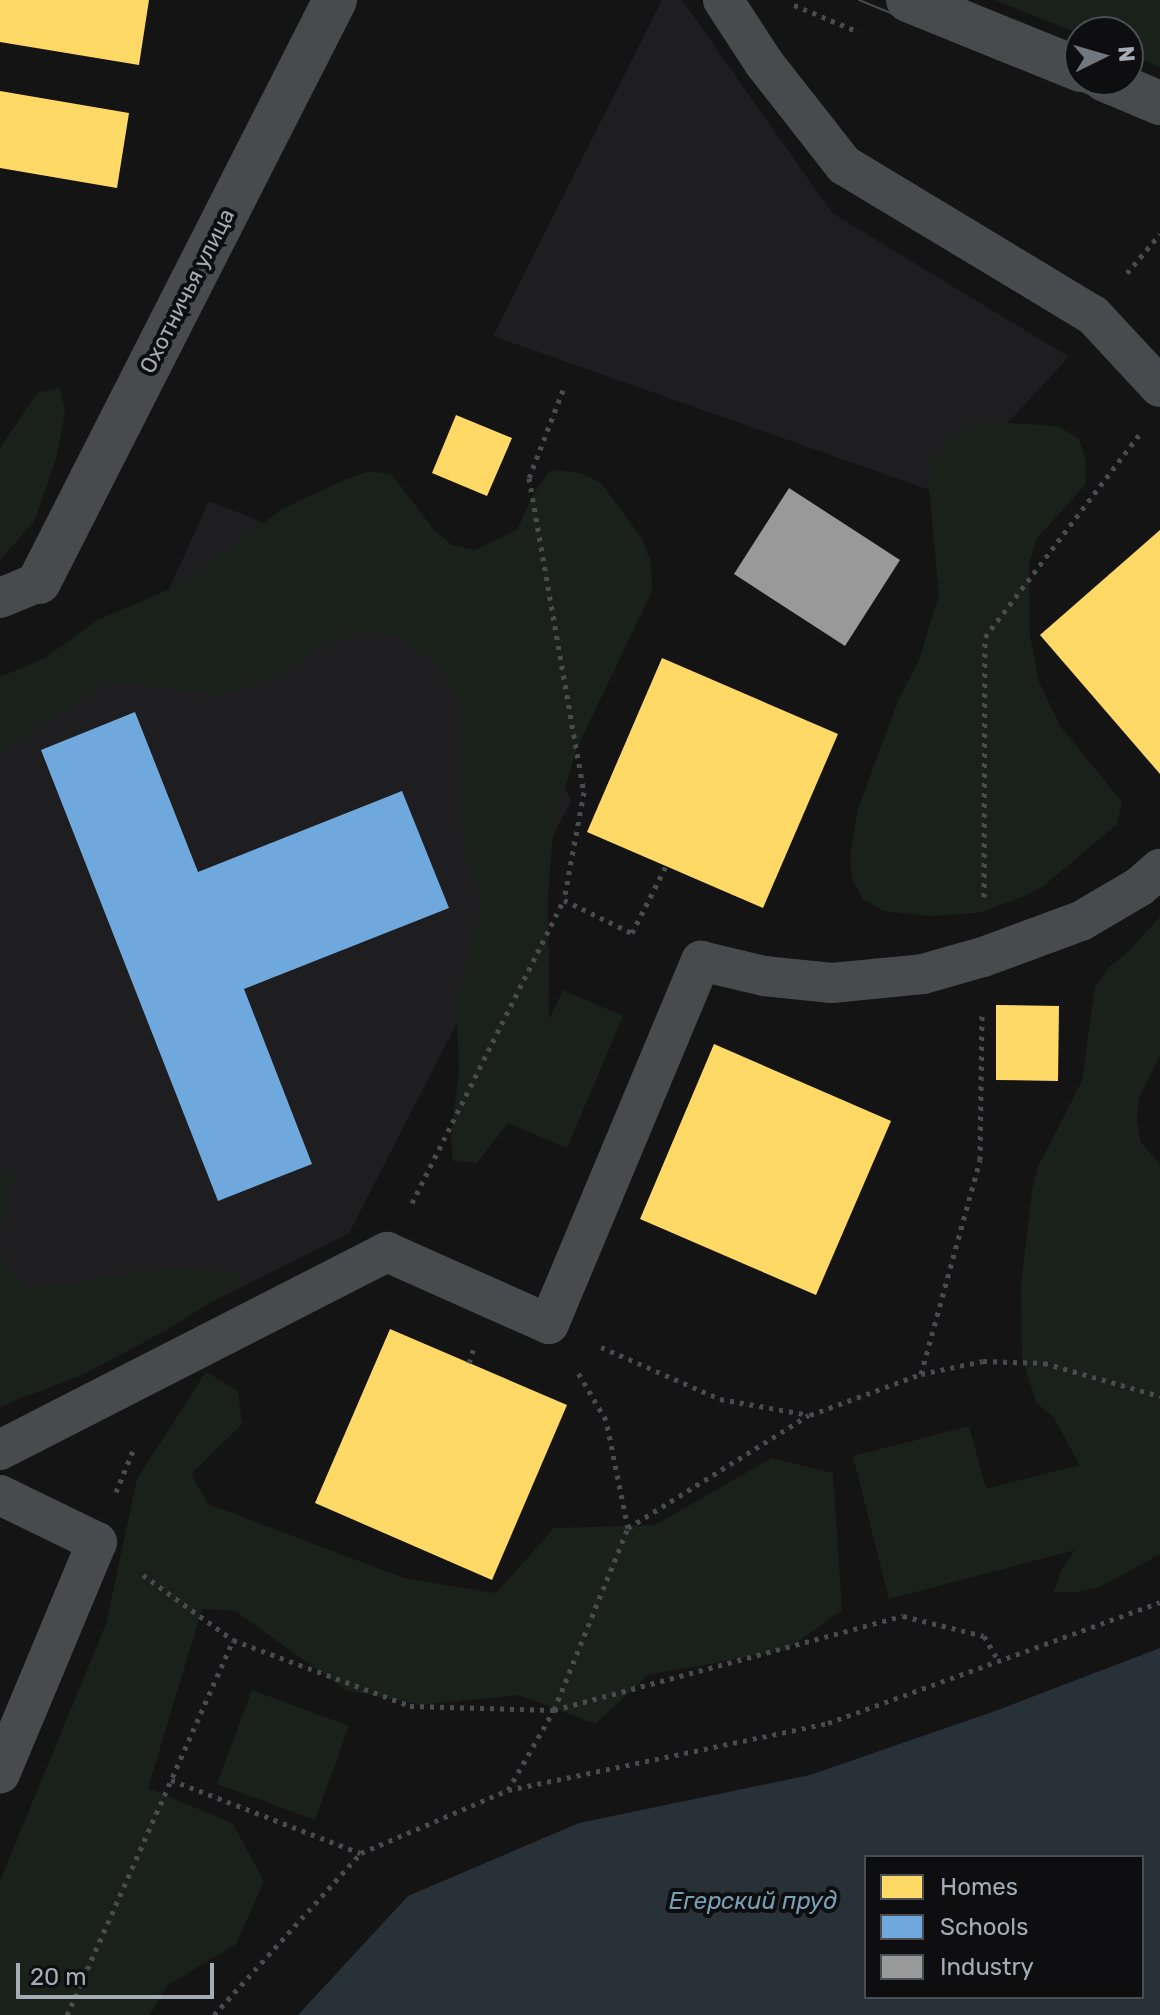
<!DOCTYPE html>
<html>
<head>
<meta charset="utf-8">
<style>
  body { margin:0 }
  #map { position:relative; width:1160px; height:2015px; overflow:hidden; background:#141414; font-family:Rubik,sans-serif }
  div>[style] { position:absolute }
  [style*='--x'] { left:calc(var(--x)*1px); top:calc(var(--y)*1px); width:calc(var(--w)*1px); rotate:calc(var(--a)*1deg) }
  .built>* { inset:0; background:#1e1e20 }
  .green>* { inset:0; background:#1a211a }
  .water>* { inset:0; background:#273137 }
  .homes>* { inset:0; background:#ffd966 }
  .schools>* { inset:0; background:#6fa8dc }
  .industry>* { inset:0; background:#999 }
  .path>* { height:5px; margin-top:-2.5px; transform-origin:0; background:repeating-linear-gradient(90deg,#4a4b4f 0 4px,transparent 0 10px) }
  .lane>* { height:40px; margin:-20px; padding:0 20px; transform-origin:20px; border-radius:20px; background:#484a4d }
  .street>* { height:44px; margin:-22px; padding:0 22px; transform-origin:22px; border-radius:22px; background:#484a4d }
  .tram>* { height:2px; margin:-1px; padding:0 1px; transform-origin:1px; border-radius:1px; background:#484a4c }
  span { translate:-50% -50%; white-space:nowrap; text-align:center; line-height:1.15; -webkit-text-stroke:8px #0e0e10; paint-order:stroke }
  .street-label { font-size:22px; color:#a4acb6 }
  .water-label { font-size:24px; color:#789fb4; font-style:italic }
  .legend { position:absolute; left:864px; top:1855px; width:280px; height:144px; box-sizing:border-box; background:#0e0e10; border:2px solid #4a4d52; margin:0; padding:10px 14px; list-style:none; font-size:24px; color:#a4acb6 }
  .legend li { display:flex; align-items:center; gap:16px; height:40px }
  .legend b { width:40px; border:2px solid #4a4d52 }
  .north { position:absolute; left:1064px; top:16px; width:80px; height:80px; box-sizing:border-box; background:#0e0e10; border:2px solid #4a4d52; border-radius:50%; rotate:85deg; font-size:22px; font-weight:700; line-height:32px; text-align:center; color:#a4acb6 }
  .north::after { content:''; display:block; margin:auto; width:28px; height:36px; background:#72777d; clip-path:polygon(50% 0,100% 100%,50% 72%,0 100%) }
  .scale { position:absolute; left:16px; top:1963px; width:198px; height:36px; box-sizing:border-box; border:4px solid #a4acb6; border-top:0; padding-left:10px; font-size:24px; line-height:28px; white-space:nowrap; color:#a4acb6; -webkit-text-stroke:6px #0e0e10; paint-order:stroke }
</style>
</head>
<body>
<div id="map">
  <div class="built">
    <i style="clip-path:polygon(662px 0,682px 0,832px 213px,1069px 357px,941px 494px,493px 336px)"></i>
    <i style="clip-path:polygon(209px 501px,501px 617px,571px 801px,349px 1233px,0 1408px,0 710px,142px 649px)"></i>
  </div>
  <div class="green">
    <i style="clip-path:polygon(995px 0,1160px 0,1160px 67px,1128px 54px,1128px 32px,1080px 34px)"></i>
    <i style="clip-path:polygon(60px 388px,65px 411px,57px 455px,35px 520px,0 560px,0 448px,38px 392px)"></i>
    <i style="clip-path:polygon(992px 422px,1058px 426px,1079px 439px,1086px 462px,1085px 485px,1037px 538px,1029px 563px,1030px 635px,1039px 682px,1060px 726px,1122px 802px,1117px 824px,1045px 885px,1025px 896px,978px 913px,931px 916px,884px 911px,863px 899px,852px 879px,850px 856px,858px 809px,898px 701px,919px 660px,939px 595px,928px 478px,935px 457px,950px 440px,970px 425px)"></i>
    <i style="clip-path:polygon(551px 470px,580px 473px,600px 482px,641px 537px,651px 562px,652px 591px,577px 748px,554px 824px,548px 895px,549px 1020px,563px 990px,623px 1016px,567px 1148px,508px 1123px,477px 1163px,453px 1161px,451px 1138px,459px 1070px,456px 1000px,481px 911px,461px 822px,462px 706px,438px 665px,398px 638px,375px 630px,330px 643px,268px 680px,222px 696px,152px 686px,105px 684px,16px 742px,0 756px,0 677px,45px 658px,98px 620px,182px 584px,282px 509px,346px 479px,369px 471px,392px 475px,434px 530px,452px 545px,475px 550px,517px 530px,535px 491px)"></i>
    <i style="clip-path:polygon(1160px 917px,1160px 1055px,1139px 1097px,1137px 1122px,1141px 1143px,1160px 1164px,1160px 1554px,1100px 1587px,1077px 1592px,1054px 1592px,1061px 1570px,1075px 1550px,889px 1599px,853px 1456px,969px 1426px,986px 1489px,1080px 1465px,1054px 1418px,1036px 1402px,1022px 1357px,1021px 1285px,1032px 1191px,1038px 1167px,1082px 1081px,1095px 987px,1109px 967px,1128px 952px)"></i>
    <i style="clip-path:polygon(0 1167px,12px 1176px,0 1243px)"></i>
    <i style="clip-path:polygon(0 1248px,8px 1270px,27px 1285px,50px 1286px,166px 1268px,217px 1270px,242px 1277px,226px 1293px,163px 1332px,80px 1376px,0 1406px)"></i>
    <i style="clip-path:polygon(206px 1372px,238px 1391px,242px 1424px,191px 1474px,208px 1504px,404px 1578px,496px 1593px,554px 1528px,655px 1525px,772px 1458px,833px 1473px,842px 1610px,786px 1650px,648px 1675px,595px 1724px,519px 1695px,420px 1705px,346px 1690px,235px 1611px,202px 1609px,148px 1788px,232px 1823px,264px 1881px,236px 1944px,168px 1985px,149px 2015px,0 2015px,0 1881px,106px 1624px,137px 1479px)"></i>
    <i style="clip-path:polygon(252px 1690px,349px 1726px,315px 1820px,217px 1784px)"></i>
  </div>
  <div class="water">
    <i style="clip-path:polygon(evenodd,1160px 1648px,1160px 2015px,298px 2015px,408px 1896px,579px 1823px,810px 1775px,998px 1710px,1160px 1648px,866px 1857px,1142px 1857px,1142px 1997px,866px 1997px,866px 1857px)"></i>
  </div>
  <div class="homes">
    <i style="clip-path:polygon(0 0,149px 0,139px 65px,0 42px)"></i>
    <i style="clip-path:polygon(0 91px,129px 113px,117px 188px,0 168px)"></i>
    <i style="clip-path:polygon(456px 415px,512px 438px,487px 496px,432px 473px)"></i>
    <i style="clip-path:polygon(1160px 530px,1160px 774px,1040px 635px)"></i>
    <i style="clip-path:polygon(662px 658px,838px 734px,763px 908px,587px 832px)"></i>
    <i style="clip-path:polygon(996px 1005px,1059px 1006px,1058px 1081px,996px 1080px)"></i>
    <i style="clip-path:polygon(714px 1044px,891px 1121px,816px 1295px,640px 1219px)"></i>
    <i style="clip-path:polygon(390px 1329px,567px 1405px,492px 1580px,315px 1503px)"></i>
  </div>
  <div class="schools">
    <i style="clip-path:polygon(135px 712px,198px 872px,402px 791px,449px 908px,244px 989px,312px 1164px,218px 1201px,41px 750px)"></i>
  </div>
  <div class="industry">
    <i style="clip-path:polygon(789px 488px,900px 560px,845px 646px,734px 574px)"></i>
  </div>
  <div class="path">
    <i style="--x:794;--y:5;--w:70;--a:22.6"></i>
    <i style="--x:1127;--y:273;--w:51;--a:-49.8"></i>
    <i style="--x:563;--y:390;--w:94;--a:111.1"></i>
    <i style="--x:529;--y:478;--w:319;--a:80.1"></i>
    <i style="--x:584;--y:792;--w:110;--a:100.5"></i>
    <i style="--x:564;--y:900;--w:76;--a:25.9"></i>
    <i style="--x:632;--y:933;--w:75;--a:-63.1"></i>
    <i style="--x:984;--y:897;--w:260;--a:-89.8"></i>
    <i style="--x:985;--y:637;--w:254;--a:-52.7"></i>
    <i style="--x:412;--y:1203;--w:339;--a:-63.4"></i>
    <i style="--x:601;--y:1347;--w:130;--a:23.6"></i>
    <i style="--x:720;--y:1399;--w:91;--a:10.1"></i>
    <i style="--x:810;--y:1415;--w:118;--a:-20.3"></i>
    <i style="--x:921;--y:1374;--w:63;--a:-11.8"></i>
    <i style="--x:983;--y:1361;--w:61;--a:1.9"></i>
    <i style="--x:1044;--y:1363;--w:121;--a:15.9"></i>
    <i style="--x:469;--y:1363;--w:16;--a:-72"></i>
    <i style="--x:921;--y:1374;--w:222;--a:-74.6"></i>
    <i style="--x:980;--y:1160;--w:145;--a:-89.2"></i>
    <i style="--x:116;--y:1492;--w:50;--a:-67.6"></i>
    <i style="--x:628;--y:1528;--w:213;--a:-32"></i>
    <i style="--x:143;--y:1575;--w:111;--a:35.8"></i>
    <i style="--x:233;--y:1640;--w:189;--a:20.4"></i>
    <i style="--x:410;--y:1706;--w:144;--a:1.6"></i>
    <i style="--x:554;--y:1710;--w:361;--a:-15.1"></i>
    <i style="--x:903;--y:1616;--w:83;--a:13.9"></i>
    <i style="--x:984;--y:1636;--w:28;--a:60"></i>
    <i style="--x:171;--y:1780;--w:203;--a:21.1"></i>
    <i style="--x:508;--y:1790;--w:92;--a:-60.1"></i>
    <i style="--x:554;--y:1710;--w:196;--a:-67.9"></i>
    <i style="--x:628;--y:1528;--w:110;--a:-101.5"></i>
    <i style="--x:606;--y:1420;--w:59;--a:-120.5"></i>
    <i style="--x:67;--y:2015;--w:410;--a:-66.1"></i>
    <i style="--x:214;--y:2015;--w:219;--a:-47.8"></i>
    <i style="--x:361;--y:1853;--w:160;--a:-23.2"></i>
    <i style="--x:508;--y:1790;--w:327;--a:-11.8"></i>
    <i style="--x:828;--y:1723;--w:353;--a:-20"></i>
  </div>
  <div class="lane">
    <i style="--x:723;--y:0;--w:75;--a:56.9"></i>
    <i style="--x:764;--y:63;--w:130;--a:51.9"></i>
    <i style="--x:844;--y:165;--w:291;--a:31.1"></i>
    <i style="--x:1093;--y:315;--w:98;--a:47.1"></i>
    <i style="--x:0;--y:598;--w:42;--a:-22.3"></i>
    <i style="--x:0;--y:1450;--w:435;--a:-27.1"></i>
    <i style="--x:387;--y:1252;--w:177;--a:24"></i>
    <i style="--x:549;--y:1324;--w:394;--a:-67.3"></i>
    <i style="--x:701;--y:961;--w:65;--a:13.4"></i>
    <i style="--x:764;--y:976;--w:68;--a:5.9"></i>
    <i style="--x:832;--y:983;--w:91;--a:-5.6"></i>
    <i style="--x:923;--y:974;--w:62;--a:-15.8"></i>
    <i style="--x:983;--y:957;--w:104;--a:-20.2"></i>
    <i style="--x:1081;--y:921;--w:67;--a:-30.4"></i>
    <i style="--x:1139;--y:887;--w:28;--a:-41"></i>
    <i style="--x:0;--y:1495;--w:108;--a:25.9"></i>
    <i style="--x:97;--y:1542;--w:251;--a:112.7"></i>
  </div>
  <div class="street">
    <i style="--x:908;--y:0;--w:186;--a:22.1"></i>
    <i style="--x:1105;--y:80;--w:60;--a:22.7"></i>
    <i style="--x:39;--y:582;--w:653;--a:-63.04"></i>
  </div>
  <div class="tram">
    <i style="--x:859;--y:0;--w:325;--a:22.2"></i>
    <i style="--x:955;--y:0;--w:135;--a:22.2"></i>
    <i style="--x:1128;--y:71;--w:35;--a:22"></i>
  </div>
  <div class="street-label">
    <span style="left:187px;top:291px;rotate:-63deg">Охотничья улица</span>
  </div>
  <div class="water-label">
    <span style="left:753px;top:1902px">Егерский пруд</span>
  </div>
  <ul class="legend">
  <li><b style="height:22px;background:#ffd966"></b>Homes</li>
  <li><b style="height:22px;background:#6fa8dc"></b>Schools</li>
  <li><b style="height:22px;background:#999"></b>Industry</li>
  </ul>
  <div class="north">N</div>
  <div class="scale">20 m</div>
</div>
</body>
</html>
